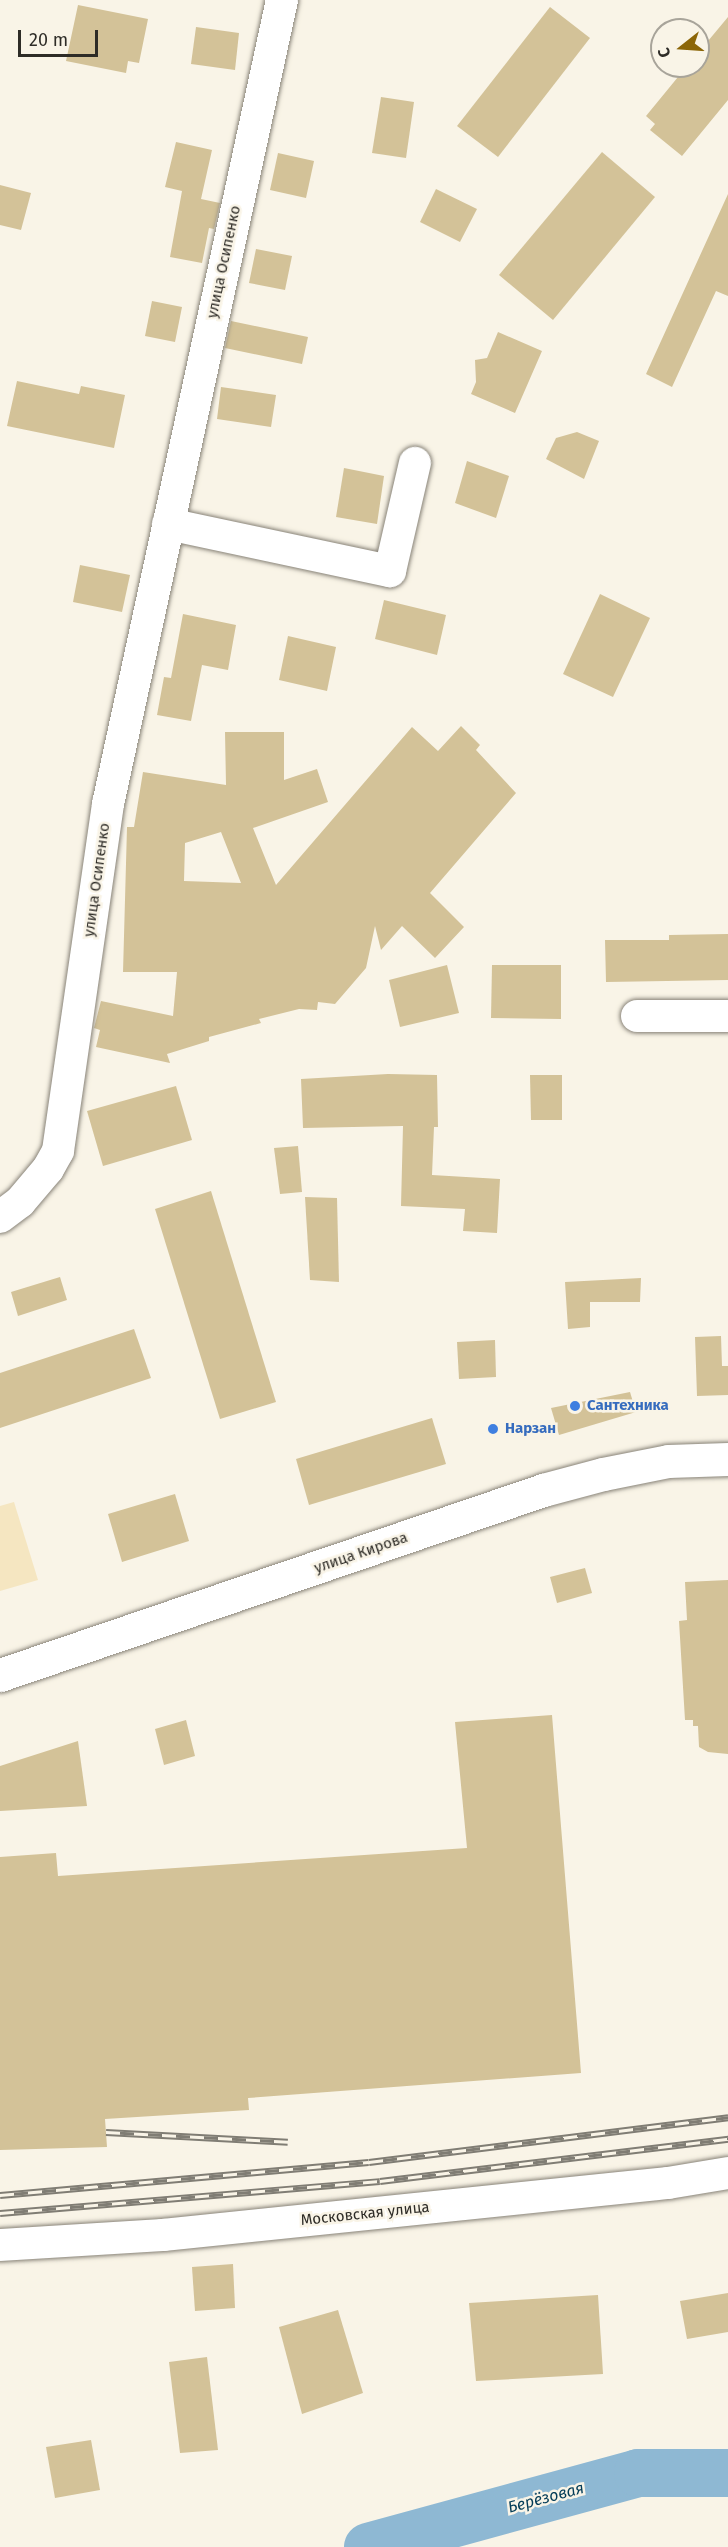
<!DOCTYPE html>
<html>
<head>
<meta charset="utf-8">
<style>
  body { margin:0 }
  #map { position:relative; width:728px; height:2547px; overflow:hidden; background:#f9f4e7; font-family:"Fira Sans",sans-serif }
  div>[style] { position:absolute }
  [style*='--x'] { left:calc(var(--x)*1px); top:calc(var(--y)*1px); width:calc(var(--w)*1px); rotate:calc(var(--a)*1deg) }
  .green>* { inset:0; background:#f5e6c1 }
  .river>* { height:48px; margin:-24px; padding:0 24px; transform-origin:24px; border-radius:24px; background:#8eb8d3 }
  .building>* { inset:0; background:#d3c298 }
  .roads { filter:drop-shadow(0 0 2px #888378) drop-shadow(0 0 2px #888378) }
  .street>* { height:32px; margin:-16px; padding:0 16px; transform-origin:16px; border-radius:16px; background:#fff }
  .secondary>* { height:33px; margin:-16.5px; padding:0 16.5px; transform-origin:16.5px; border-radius:16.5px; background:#fff }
  .rail>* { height:7px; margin-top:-3.5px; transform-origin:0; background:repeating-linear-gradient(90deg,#f9f4e7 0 14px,#807d74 0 28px); box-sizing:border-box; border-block:2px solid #807d74 }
  .dots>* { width:16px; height:16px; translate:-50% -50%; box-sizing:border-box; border:3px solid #f9f4e7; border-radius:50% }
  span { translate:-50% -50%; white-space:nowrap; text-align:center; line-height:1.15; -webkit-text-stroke:5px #f9f4e7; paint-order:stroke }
  .street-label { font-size:15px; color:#2e2c27 }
  .shop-label { font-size:15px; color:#366cbe; font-weight:700 }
  .left { translate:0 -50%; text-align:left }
  .water-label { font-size:16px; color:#033c57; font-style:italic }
  .north { position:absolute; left:650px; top:18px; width:60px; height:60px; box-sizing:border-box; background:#f9f4e7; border:2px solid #a8a49a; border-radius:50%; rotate:253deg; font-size:16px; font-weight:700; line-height:24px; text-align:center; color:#2e2c27 }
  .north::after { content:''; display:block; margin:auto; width:21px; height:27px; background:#8c6608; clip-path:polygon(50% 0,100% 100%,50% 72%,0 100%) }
  .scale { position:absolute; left:18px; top:30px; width:80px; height:27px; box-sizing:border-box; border:3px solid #2e2c27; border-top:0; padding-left:8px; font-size:18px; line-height:21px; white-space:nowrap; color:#2e2c27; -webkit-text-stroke:4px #f9f4e7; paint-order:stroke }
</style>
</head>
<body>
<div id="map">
  <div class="green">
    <i style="clip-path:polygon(14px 1502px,38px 1580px,0 1591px,0 1506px)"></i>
  </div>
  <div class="river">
    <i style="--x:368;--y:2547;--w:280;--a:-15.3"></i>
    <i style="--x:638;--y:2473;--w:90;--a:0"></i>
  </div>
  <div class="building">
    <i style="clip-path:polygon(78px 5px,148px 19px,139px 63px,128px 61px,126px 73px,66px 61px)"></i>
    <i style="clip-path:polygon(550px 7px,590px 38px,498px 157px,457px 126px)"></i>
    <i style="clip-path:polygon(728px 17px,728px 100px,682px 156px,650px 130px,655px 124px,646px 116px,687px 66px,698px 66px,698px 53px)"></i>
    <i style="clip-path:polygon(196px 27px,239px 33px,235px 70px,191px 64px)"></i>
    <i style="clip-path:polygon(381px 97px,414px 102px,406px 158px,372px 153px)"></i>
    <i style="clip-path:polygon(176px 142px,212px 150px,201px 199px,220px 203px,214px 229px,209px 228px,202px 263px,170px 257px,182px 191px,165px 187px)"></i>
    <i style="clip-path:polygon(602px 152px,655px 197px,553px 320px,499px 275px)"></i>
    <i style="clip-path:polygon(278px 153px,314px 161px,306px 198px,270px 190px)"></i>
    <i style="clip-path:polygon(0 185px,31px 193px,21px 230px,0 225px)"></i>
    <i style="clip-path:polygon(436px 189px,477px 209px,460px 242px,420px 222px)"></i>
    <i style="clip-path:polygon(728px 194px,728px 296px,716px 291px,672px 387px,646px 374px)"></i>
    <i style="clip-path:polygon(256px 249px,292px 256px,285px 290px,249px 283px)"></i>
    <i style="clip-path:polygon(152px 301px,182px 307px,175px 342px,145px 336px)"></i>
    <i style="clip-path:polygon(231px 321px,308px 337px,302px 364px,225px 348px)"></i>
    <i style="clip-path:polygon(498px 332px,542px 351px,515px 413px,471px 394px,476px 382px,475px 360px,487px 358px)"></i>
    <i style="clip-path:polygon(17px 381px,79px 394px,81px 386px,125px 395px,114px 448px,7px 426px)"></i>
    <i style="clip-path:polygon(221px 387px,276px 395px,271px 427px,217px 419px)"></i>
    <i style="clip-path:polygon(577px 432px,599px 441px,584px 479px,546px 459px,556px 438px)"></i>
    <i style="clip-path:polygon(467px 461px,509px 476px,496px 518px,455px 503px)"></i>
    <i style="clip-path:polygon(344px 468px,384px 476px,377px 524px,336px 517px)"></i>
    <i style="clip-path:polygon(80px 565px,130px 575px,122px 612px,73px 602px)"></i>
    <i style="clip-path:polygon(600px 594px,650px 618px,613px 697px,563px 674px)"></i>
    <i style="clip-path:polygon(384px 600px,446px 615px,437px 655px,375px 639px)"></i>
    <i style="clip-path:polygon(183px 614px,236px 625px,228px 670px,202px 665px,191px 721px,157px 715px,164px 677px,171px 678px)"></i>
    <i style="clip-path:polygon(288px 636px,336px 647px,327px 691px,279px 680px)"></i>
    <i style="clip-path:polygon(evenodd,461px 726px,480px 745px,476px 750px,516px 793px,430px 893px,464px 927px,435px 958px,402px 926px,381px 950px,375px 926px,366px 968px,335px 1004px,318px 1002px,317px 1010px,299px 1009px,259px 1019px,261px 1023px,209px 1037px,209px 1041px,167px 1054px,170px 1063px,96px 1047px,100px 1030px,94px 1028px,101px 1001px,173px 1016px,177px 972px,123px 972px,127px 827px,134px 827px,143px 772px,226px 785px,225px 732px,284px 732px,284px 780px,317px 769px,328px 802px,253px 828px,276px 885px,412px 727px,438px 751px,461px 726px,221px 832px,241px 883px,184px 881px,185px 843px,221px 832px)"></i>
    <i style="clip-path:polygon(728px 934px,728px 980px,606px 982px,605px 940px,669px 940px,669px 935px)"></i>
    <i style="clip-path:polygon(447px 965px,459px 1013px,400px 1027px,389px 980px)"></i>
    <i style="clip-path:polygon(492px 965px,561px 965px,561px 1019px,491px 1018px)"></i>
    <i style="clip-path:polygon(388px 1074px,437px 1075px,438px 1127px,434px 1127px,432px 1175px,500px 1179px,497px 1233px,463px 1231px,465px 1209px,401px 1206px,403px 1126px,303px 1128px,301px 1079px)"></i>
    <i style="clip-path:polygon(530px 1075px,562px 1075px,562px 1120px,531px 1120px)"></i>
    <i style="clip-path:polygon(176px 1086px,192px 1140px,103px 1166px,87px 1111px)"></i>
    <i style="clip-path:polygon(298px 1146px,302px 1192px,280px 1194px,274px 1148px)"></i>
    <i style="clip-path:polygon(211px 1191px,276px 1402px,220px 1419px,155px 1209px)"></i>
    <i style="clip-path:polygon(305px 1197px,337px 1198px,339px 1282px,310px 1280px)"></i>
    <i style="clip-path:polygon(60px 1277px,67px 1300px,18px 1316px,11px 1292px)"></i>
    <i style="clip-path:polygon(641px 1278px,640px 1302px,590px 1302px,590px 1327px,568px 1329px,565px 1282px)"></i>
    <i style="clip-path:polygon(134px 1329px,151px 1378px,0 1428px,0 1373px)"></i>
    <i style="clip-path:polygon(721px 1336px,722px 1366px,728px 1366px,728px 1395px,697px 1396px,695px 1337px)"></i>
    <i style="clip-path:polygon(495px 1340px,496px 1377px,459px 1379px,457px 1342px)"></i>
    <i style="clip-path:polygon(630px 1392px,636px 1412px,559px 1435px,551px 1408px)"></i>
    <i style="clip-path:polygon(432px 1418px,446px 1464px,309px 1505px,296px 1459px)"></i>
    <i style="clip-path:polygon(175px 1494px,189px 1541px,122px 1562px,108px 1514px)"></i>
    <i style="clip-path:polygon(585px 1568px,592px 1593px,557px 1603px,550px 1577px)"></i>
    <i style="clip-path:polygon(728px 1580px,728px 1754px,708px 1752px,699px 1747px,698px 1726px,693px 1726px,693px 1720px,685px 1720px,679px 1621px,687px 1620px,685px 1582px)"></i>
    <i style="clip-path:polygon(552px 1715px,581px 2073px,248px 2098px,249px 2110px,105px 2119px,107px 2147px,0 2150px,0 1857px,56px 1853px,58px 1876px,467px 1848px,455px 1722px)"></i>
    <i style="clip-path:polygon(186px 1720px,195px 1756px,164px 1765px,155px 1729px)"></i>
    <i style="clip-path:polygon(78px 1741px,87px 1806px,0 1811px,0 1766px)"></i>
    <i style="clip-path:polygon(233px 2264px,235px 2308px,195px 2311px,192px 2267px)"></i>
    <i style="clip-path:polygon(728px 2293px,728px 2332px,687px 2339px,680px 2301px)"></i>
    <i style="clip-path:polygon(598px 2295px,603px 2374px,476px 2381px,469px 2303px)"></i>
    <i style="clip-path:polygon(338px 2310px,363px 2393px,302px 2414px,279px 2327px)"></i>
    <i style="clip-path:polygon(207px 2357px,218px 2450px,180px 2453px,169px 2362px)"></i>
    <i style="clip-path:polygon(91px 2440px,100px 2490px,55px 2498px,46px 2447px)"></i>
  </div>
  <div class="roads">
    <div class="street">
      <i style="--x:168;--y:524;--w:227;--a:12"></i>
      <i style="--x:390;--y:571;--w:111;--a:-77"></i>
      <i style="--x:637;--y:1016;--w:91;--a:0"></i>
      <i style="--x:0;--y:1217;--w:25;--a:-37"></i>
      <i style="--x:20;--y:1202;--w:43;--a:-49.7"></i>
      <i style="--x:48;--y:1169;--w:21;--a:-61"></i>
      <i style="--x:58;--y:1151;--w:351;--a:-81.8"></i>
      <i style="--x:108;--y:804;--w:823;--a:-77.79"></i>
      <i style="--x:0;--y:2245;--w:163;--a:-3.5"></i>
      <i style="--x:163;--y:2235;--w:508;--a:-5.88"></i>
      <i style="--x:668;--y:2183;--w:61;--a:-9.5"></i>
    </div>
    <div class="secondary">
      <i style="--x:0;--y:1675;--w:574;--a:-18.81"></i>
      <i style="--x:543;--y:1490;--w:62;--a:-14.9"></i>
      <i style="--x:603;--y:1474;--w:66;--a:-11.3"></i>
      <i style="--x:668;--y:1461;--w:60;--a:-1.9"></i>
    </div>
  </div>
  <div class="rail">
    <i style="--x:106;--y:2132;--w:182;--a:3.1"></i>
    <i style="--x:0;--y:2195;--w:370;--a:-5.1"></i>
    <i style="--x:369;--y:2162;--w:362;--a:-7.1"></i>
    <i style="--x:0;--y:2213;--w:381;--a:-4.8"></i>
    <i style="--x:380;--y:2181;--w:351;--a:-6.9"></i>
  </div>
  <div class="dots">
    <i style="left:575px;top:1406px;background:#3f7fe0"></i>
    <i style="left:493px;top:1429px;background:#3f7fe0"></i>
  </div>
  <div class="street-label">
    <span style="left:224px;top:262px;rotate:-78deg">улица Осипенко</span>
    <span style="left:97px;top:880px;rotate:-82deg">улица Осипенко</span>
    <span style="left:361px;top:1553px;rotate:-19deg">улица Кирова</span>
    <span style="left:365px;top:2214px;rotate:-6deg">Московская улица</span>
  </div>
  <div class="shop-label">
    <span class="left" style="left:587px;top:1406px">Сантехника</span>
    <span class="left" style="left:505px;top:1429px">Нарзан</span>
  </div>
  <div class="water-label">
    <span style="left:546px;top:2498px;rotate:-15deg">Берёзовая</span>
  </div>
  <div class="north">С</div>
  <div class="scale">20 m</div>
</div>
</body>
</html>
